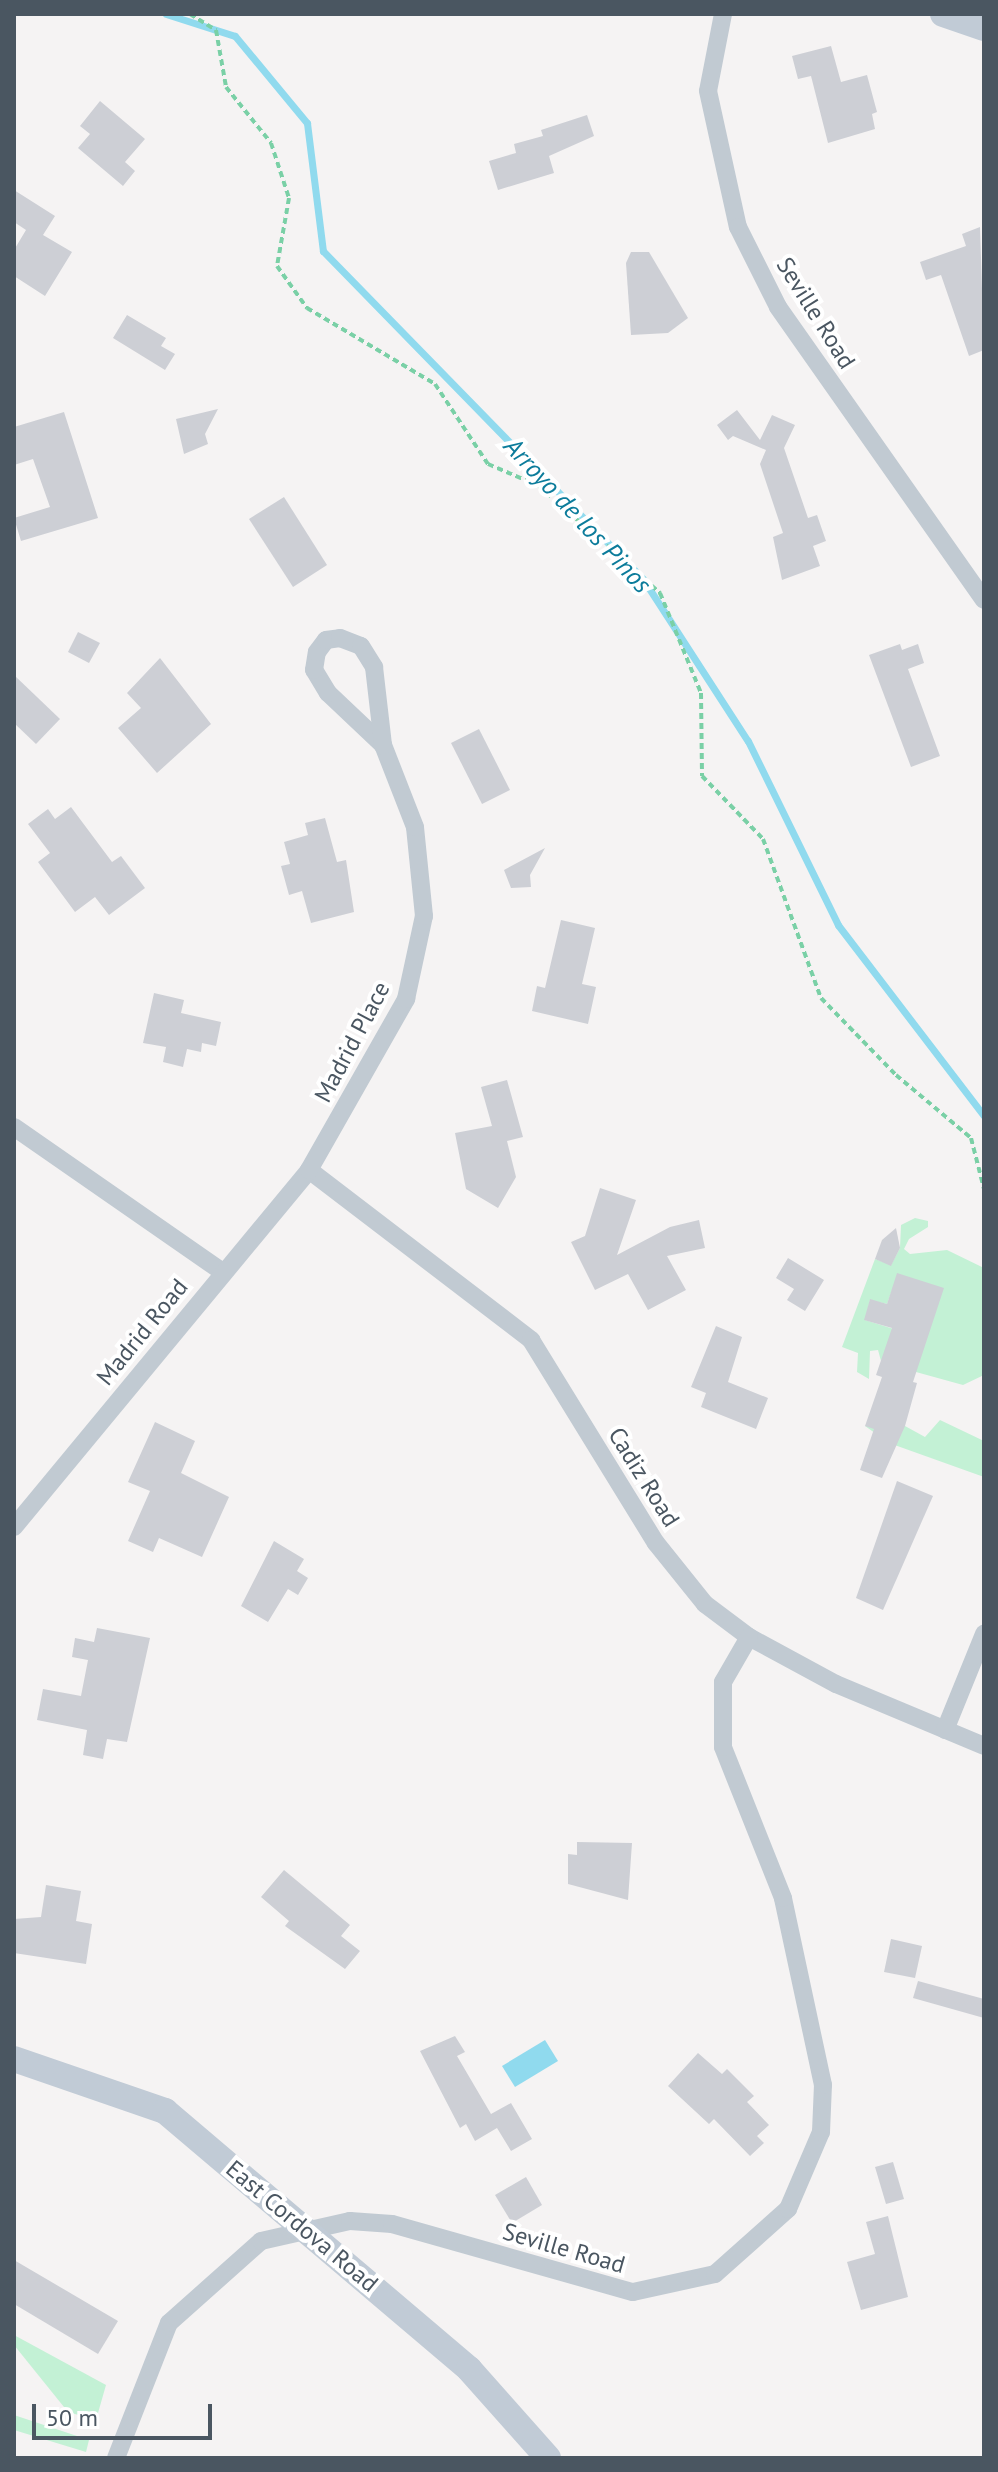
<!DOCTYPE html>
<html>
<head>
<meta charset="utf-8">
<style>
  body { margin:0 }
  #map { position:relative; width:998px; height:2472px; overflow:hidden; background:#f5f3f3; font-family:"PT Sans",sans-serif }
  div>[style] { position:absolute }
  [style*='--x'] { left:calc(var(--x)*1px); top:calc(var(--y)*1px); width:calc(var(--w)*1px); rotate:calc(var(--a)*1deg) }
  .green>* { inset:0; background:#c3f1d5 }
  .water>* { inset:0; background:#90daee }
  .stream>* { height:7px; margin:-3.5px; padding:0 3.5px; transform-origin:3.5px; border-radius:3.5px; background:#90daee }
  .building>* { inset:0; background:#cdcfd5 }
  .path>* { height:4px; margin-top:-2px; transform-origin:0; background:repeating-linear-gradient(90deg,#7ad0a6 0 6px,transparent 0 10px) }
  .street>* { height:18px; margin:-9px; padding:0 9px; transform-origin:9px; border-radius:9px; background:#c1cad2 }
  .secondary>* { height:26px; margin:-13px; padding:0 13px; transform-origin:13px; border-radius:13px; background:#c1cbd6 }
  span { translate:-50% -50%; white-space:nowrap; text-align:center; line-height:1.15; -webkit-text-stroke:8px #fff; paint-order:stroke }
  .street-label { font-size:24px; color:#4a5661 }
  .water-label { font-size:26px; color:#0c7c9b; font-style:italic }
  .frame { position:absolute; inset:0; border:16px solid #4a5661; pointer-events:none }
  .scale { position:absolute; left:32px; top:2404px; width:180px; height:36px; box-sizing:border-box; border:4px solid #4a5661; border-top:0; padding-left:10px; font-size:24px; line-height:28px; white-space:nowrap; color:#4a5661; -webkit-text-stroke:6px #fff; paint-order:stroke }
</style>
</head>
<body>
<div id="map">
  <div class="green">
    <i style="clip-path:polygon(915px 1218px,928px 1221px,928px 1227px,909px 1239px,904px 1249px,910px 1254px,947px 1250px,984px 1268px,984px 1375px,963px 1385px,916px 1372px,892px 1290px,887px 1304px,870px 1300px,865px 1320px,897px 1330px,881px 1361px,878px 1350px,870px 1351px,869px 1379px,857px 1372px,858px 1353px,842px 1347px,875px 1259px,891px 1265px,900px 1248px,901px 1225px)"></i>
    <i style="clip-path:polygon(940px 1420px,984px 1441px,984px 1477px,889px 1443px,865px 1426px,905px 1426px,925px 1437px)"></i>
    <i style="clip-path:polygon(14px 2335px,106px 2385px,96px 2420px,68px 2412px,14px 2345px)"></i>
    <i style="clip-path:polygon(14px 2415px,89px 2440px,86px 2452px,14px 2430px)"></i>
  </div>
  <div class="water">
    <i style="clip-path:polygon(545px 2040px,558px 2061px,515px 2087px,502px 2066px)"></i>
  </div>
  <div class="stream">
    <i style="--x:166;--y:14;--w:72;--a:17.7"></i>
    <i style="--x:235;--y:36;--w:113;--a:50.4"></i>
    <i style="--x:307;--y:123;--w:129;--a:82.9"></i>
    <i style="--x:323;--y:251;--w:458;--a:45.7"></i>
    <i style="--x:643;--y:579;--w:193;--a:57.1"></i>
    <i style="--x:748;--y:741;--w:205;--a:63.9"></i>
    <i style="--x:838;--y:925;--w:240;--a:52.6"></i>
  </div>
  <div class="building">
    <i style="clip-path:polygon(831px 46px,841px 82px,867px 75px,877px 112px,872px 114px,875px 129px,828px 143px,811px 76px,798px 79px,792px 56px)"></i>
    <i style="clip-path:polygon(100px 101px,145px 139px,125px 162px,135px 171px,123px 186px,78px 148px,90px 134px,80px 126px)"></i>
    <i style="clip-path:polygon(587px 115px,594px 136px,549px 156px,554px 173px,498px 190px,489px 161px,516px 153px,514px 144px,543px 136px,541px 130px)"></i>
    <i style="clip-path:polygon(14px 190px,55px 216px,43px 235px,72px 252px,45px 296px,14px 276px,14px 250px,26px 230px,14px 222px)"></i>
    <i style="clip-path:polygon(980px 227px,984px 350px,969px 356px,941px 275px,926px 280px,920px 262px,966px 246px,962px 234px)"></i>
    <i style="clip-path:polygon(631px 252px,649px 252px,688px 318px,668px 333px,631px 335px,626px 263px)"></i>
    <i style="clip-path:polygon(127px 315px,166px 338px,161px 346px,175px 354px,165px 370px,113px 338px)"></i>
    <i style="clip-path:polygon(218px 409px,205px 434px,208px 444px,184px 454px,176px 419px)"></i>
    <i style="clip-path:polygon(737px 410px,760px 440px,772px 415px,795px 425px,784px 448px,808px 518px,817px 515px,826px 541px,813px 546px,820px 566px,782px 580px,773px 537px,783px 533px,760px 464px,766px 450px,733px 436px,728px 440px,717px 425px)"></i>
    <i style="clip-path:polygon(64px 412px,98px 518px,21px 541px,14px 518px,50px 507px,33px 459px,14px 465px,14px 427px)"></i>
    <i style="clip-path:polygon(284px 497px,327px 565px,293px 587px,249px 519px)"></i>
    <i style="clip-path:polygon(78px 632px,100px 643px,89px 663px,68px 652px)"></i>
    <i style="clip-path:polygon(900px 644px,902px 650px,918px 644px,924px 663px,908px 669px,940px 756px,911px 767px,869px 655px)"></i>
    <i style="clip-path:polygon(160px 658px,211px 724px,157px 773px,118px 728px,141px 708px,127px 693px)"></i>
    <i style="clip-path:polygon(14px 675px,60px 719px,36px 744px,14px 723px)"></i>
    <i style="clip-path:polygon(479px 729px,510px 790px,482px 804px,451px 743px)"></i>
    <i style="clip-path:polygon(71px 807px,112px 862px,121px 856px,145px 888px,109px 915px,95px 897px,75px 912px,38px 862px,50px 853px,28px 824px,48px 809px,55px 819px)"></i>
    <i style="clip-path:polygon(325px 818px,337px 862px,346px 860px,354px 912px,311px 923px,302px 891px,289px 895px,281px 866px,290px 864px,284px 842px,308px 835px,305px 823px)"></i>
    <i style="clip-path:polygon(545px 848px,530px 875px,531px 887px,511px 888px,504px 870px)"></i>
    <i style="clip-path:polygon(561px 920px,595px 928px,582px 984px,596px 987px,588px 1024px,532px 1011px,537px 986px,545px 988px)"></i>
    <i style="clip-path:polygon(154px 993px,184px 1000px,181px 1013px,221px 1022px,216px 1046px,202px 1043px,201px 1052px,187px 1049px,183px 1067px,163px 1062px,166px 1047px,143px 1043px)"></i>
    <i style="clip-path:polygon(507px 1080px,523px 1137px,507px 1141px,516px 1177px,498px 1208px,466px 1189px,455px 1133px,492px 1126px,481px 1087px)"></i>
    <i style="clip-path:polygon(600px 1188px,636px 1200px,617px 1255px,670px 1227px,699px 1220px,705px 1248px,667px 1256px,686px 1290px,648px 1310px,628px 1274px,595px 1290px,571px 1242px,585px 1236px)"></i>
    <i style="clip-path:polygon(896px 1228px,900px 1248px,891px 1266px,875px 1259px,882px 1240px)"></i>
    <i style="clip-path:polygon(788px 1258px,824px 1280px,805px 1311px,787px 1300px,794px 1289px,776px 1278px)"></i>
    <i style="clip-path:polygon(897px 1273px,944px 1288px,913px 1382px,917px 1383px,905px 1426px,882px 1478px,860px 1470px,874px 1429px,865px 1426px,882px 1377px,876px 1375px,892px 1328px,864px 1320px,870px 1299px,887px 1304px)"></i>
    <i style="clip-path:polygon(716px 1326px,742px 1337px,728px 1382px,768px 1398px,756px 1429px,701px 1407px,706px 1393px,691px 1387px)"></i>
    <i style="clip-path:polygon(155px 1422px,195px 1441px,181px 1473px,229px 1497px,202px 1557px,159px 1538px,153px 1552px,128px 1541px,150px 1491px,128px 1482px)"></i>
    <i style="clip-path:polygon(897px 1481px,933px 1496px,883px 1610px,856px 1598px)"></i>
    <i style="clip-path:polygon(274px 1541px,304px 1559px,297px 1571px,308px 1578px,298px 1595px,288px 1589px,268px 1622px,241px 1606px)"></i>
    <i style="clip-path:polygon(97px 1628px,150px 1638px,127px 1742px,107px 1739px,103px 1759px,83px 1755px,87px 1730px,37px 1720px,43px 1689px,81px 1696px,88px 1660px,72px 1657px,75px 1638px,94px 1642px)"></i>
    <i style="clip-path:polygon(577px 1842px,632px 1843px,628px 1900px,568px 1884px,568px 1854px,577px 1855px)"></i>
    <i style="clip-path:polygon(284px 1870px,350px 1925px,341px 1936px,360px 1951px,345px 1969px,285px 1926px,289px 1921px,261px 1897px)"></i>
    <i style="clip-path:polygon(46px 1885px,81px 1891px,76px 1921px,92px 1924px,86px 1964px,14px 1953px,14px 1919px,41px 1917px)"></i>
    <i style="clip-path:polygon(891px 1939px,922px 1946px,915px 1978px,884px 1972px)"></i>
    <i style="clip-path:polygon(918px 1981px,984px 1999px,984px 2018px,913px 1998px)"></i>
    <i style="clip-path:polygon(455px 2036px,465px 2052px,457px 2056px,491px 2114px,511px 2103px,532px 2139px,511px 2151px,497px 2128px,475px 2141px,466px 2124px,460px 2128px,420px 2051px)"></i>
    <i style="clip-path:polygon(698px 2053px,722px 2074px,727px 2069px,754px 2096px,747px 2102px,769px 2125px,757px 2136px,764px 2143px,750px 2156px,714px 2119px,709px 2124px,668px 2086px)"></i>
    <i style="clip-path:polygon(893px 2162px,904px 2199px,886px 2204px,875px 2167px)"></i>
    <i style="clip-path:polygon(526px 2177px,542px 2205px,512px 2223px,495px 2195px)"></i>
    <i style="clip-path:polygon(888px 2216px,908px 2297px,861px 2310px,847px 2262px,875px 2254px,866px 2222px)"></i>
    <i style="clip-path:polygon(14px 2260px,118px 2321px,98px 2354px,14px 2304px)"></i>
  </div>
  <div class="path">
    <i style="--x:190;--y:14;--w:31;--a:32"></i>
    <i style="--x:216;--y:30;--w:58;--a:80"></i>
    <i style="--x:226;--y:87;--w:72;--a:51.2"></i>
    <i style="--x:271;--y:143;--w:58;--a:71.9"></i>
    <i style="--x:289;--y:198;--w:69;--a:100"></i>
    <i style="--x:277;--y:266;--w:52;--a:54.5"></i>
    <i style="--x:307;--y:308;--w:149;--a:30.7"></i>
    <i style="--x:435;--y:384;--w:96;--a:56.5"></i>
    <i style="--x:488;--y:464;--w:56;--a:23.3"></i>
    <i style="--x:539;--y:486;--w:162;--a:41.5"></i>
    <i style="--x:660;--y:593;--w:108;--a:67.7"></i>
    <i style="--x:701;--y:693;--w:83;--a:89.3"></i>
    <i style="--x:702;--y:776;--w:88;--a:45.9"></i>
    <i style="--x:763;--y:839;--w:169;--a:70"></i>
    <i style="--x:821;--y:998;--w:107;--a:45.8"></i>
    <i style="--x:896;--y:1075;--w:98;--a:40"></i>
    <i style="--x:971;--y:1138;--w:53;--a:75.7"></i>
  </div>
  <div class="street">
    <i style="--x:723;--y:14;--w:78;--a:101"></i>
    <i style="--x:708;--y:91;--w:139;--a:77.6"></i>
    <i style="--x:738;--y:227;--w:89;--a:63.4"></i>
    <i style="--x:778;--y:307;--w:358;--a:54.9"></i>
    <i style="--x:14;--y:1127;--w:254;--a:34.8"></i>
    <i style="--x:309;--y:1170;--w:280;--a:37.4"></i>
    <i style="--x:531;--y:1340;--w:238;--a:58.4"></i>
    <i style="--x:656;--y:1543;--w:78;--a:51.2"></i>
    <i style="--x:705;--y:1604;--w:55;--a:36.9"></i>
    <i style="--x:749;--y:1637;--w:99;--a:28.4"></i>
    <i style="--x:836;--y:1684;--w:160;--a:22.7"></i>
    <i style="--x:14;--y:1527;--w:463;--a:-50.4"></i>
    <i style="--x:309;--y:1170;--w:197;--a:-60.4"></i>
    <i style="--x:406;--y:999;--w:85;--a:-77.8"></i>
    <i style="--x:424;--y:916;--w:89;--a:-95.8"></i>
    <i style="--x:415;--y:827;--w:88;--a:-111.3"></i>
    <i style="--x:383;--y:745;--w:76;--a:-136.6"></i>
    <i style="--x:328;--y:693;--w:27;--a:-121"></i>
    <i style="--x:314;--y:670;--w:18;--a:-81"></i>
    <i style="--x:317;--y:652;--w:15;--a:-53"></i>
    <i style="--x:326;--y:640;--w:14;--a:-8"></i>
    <i style="--x:340;--y:638;--w:22;--a:21"></i>
    <i style="--x:361;--y:646;--w:25;--a:58"></i>
    <i style="--x:374;--y:667;--w:79;--a:83.4"></i>
    <i style="--x:945;--y:1730;--w:104;--a:-67.9"></i>
    <i style="--x:116;--y:2458;--w:145;--a:-68.6"></i>
    <i style="--x:169;--y:2323;--w:123;--a:-41.7"></i>
    <i style="--x:261;--y:2241;--w:91;--a:-12.7"></i>
    <i style="--x:350;--y:2221;--w:42;--a:4.1"></i>
    <i style="--x:392;--y:2224;--w:250;--a:15.8"></i>
    <i style="--x:633;--y:2292;--w:84;--a:-12.4"></i>
    <i style="--x:715;--y:2274;--w:98;--a:-41.7"></i>
    <i style="--x:788;--y:2209;--w:84;--a:-66.8"></i>
    <i style="--x:821;--y:2132;--w:47;--a:-87.6"></i>
    <i style="--x:823;--y:2085;--w:191;--a:-102.1"></i>
    <i style="--x:783;--y:1898;--w:162;--a:-111.7"></i>
    <i style="--x:723;--y:1747;--w:65;--a:-90"></i>
    <i style="--x:723;--y:1682;--w:52;--a:-60"></i>
  </div>
  <div class="secondary">
    <i style="--x:943;--y:14;--w:43;--a:18.9"></i>
    <i style="--x:14;--y:2059;--w:160;--a:19"></i>
    <i style="--x:165;--y:2111;--w:399;--a:40.3"></i>
    <i style="--x:469;--y:2369;--w:119;--a:48.4"></i>
  </div>
  <div class="street-label">
    <span style="left:816px;top:313px;rotate:58deg">Seville Road</span>
    <span style="left:352px;top:1042px;rotate:-62deg">Madrid Place</span>
    <span style="left:142px;top:1332px;rotate:-51deg">Madrid Road</span>
    <span style="left:644px;top:1477px;rotate:58deg">Cadiz Road</span>
    <span style="left:302px;top:2226px;rotate:40deg">East Cordova Road</span>
    <span style="left:564px;top:2248px;rotate:16deg">Seville Road</span>
  </div>
  <div class="water-label">
    <span style="left:578px;top:515px;rotate:47deg">Arroyo de los Pinos</span>
  </div>
  <div class="frame"></div>
  <div class="scale">50 m</div>
</div>
</body>
</html>
